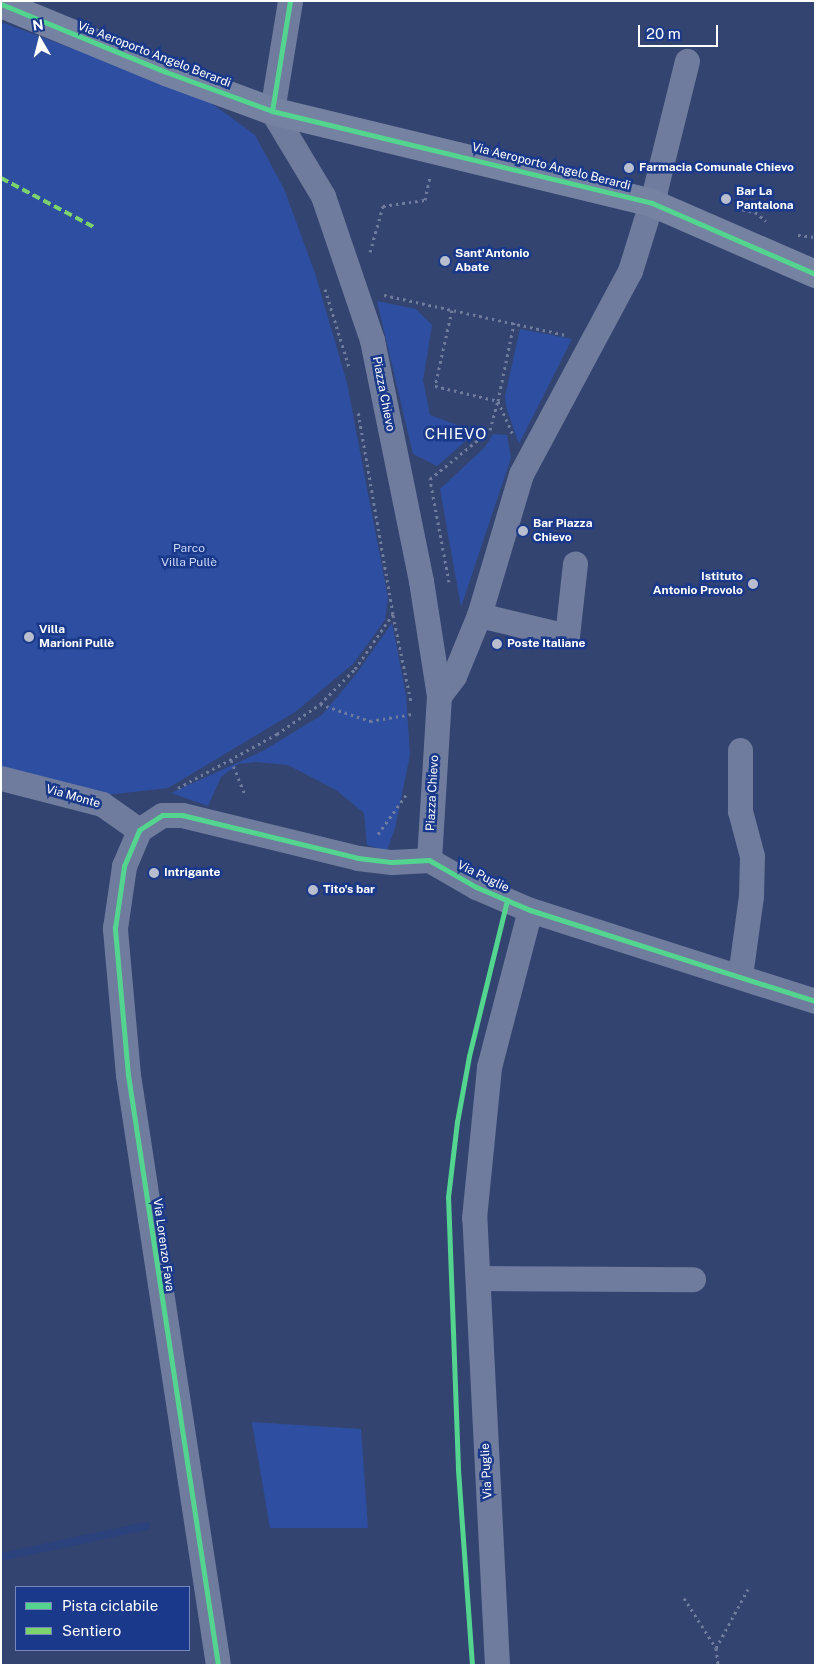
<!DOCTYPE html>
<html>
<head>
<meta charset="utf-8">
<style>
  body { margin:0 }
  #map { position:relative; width:816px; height:1666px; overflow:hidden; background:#334471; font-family:"Public Sans",sans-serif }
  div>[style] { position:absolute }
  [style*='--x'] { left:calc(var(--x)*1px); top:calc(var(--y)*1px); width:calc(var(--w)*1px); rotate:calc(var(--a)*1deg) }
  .green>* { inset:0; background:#2e4fa1 }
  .stream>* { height:8px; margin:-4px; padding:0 4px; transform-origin:4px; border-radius:4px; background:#2b427d }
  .path>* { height:3px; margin-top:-1.5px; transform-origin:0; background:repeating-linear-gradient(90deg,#6f7c9d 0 2.5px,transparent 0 6.5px) }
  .street>* { height:25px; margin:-12.5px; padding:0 12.5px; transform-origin:12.5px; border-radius:12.5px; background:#6f7c9d }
  .secondary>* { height:28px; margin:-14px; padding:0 14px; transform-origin:14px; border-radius:14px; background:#7582a1 }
  .quiet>* { height:4px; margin-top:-2px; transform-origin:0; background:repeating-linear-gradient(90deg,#7cd36c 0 8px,transparent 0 12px) }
  .cycleway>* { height:5px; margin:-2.5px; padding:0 2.5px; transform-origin:2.5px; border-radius:2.5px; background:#53d58f }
  .dots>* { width:14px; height:14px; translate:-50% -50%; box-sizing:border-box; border:2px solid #1a398a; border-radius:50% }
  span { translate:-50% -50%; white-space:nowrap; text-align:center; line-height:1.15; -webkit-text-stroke:5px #1a398a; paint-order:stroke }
  .street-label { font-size:12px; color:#fff }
  .poi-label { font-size:12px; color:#fff; font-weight:700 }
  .left { translate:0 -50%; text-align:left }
  .right { translate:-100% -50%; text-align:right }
  .park-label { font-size:12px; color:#cad8f9 }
  .quarter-label { font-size:15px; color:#fff; letter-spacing:1px }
  .frame { position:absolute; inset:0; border:2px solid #fff; pointer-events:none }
  .legend { position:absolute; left:15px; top:1586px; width:175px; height:65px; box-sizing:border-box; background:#1a398a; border:1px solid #7688b9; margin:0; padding:6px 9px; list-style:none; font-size:15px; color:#fff }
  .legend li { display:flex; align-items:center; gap:10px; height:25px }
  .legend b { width:25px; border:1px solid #7688b9 }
  .north { position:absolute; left:15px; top:15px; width:50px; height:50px; -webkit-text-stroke:4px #1a398a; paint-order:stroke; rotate:352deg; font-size:14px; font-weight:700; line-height:20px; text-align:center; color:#fff }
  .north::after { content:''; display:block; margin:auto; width:18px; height:22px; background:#fff; clip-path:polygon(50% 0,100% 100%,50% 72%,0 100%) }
  .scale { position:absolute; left:638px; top:25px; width:80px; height:22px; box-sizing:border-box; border:2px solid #fff; border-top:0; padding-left:6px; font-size:15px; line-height:18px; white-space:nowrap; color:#fff; -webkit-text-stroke:4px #1a398a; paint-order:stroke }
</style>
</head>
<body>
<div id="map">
  <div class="green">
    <i style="clip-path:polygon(1px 22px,203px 97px,255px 135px,284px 189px,315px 273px,347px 383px,388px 598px,385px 620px,353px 664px,295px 712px,168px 788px,98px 796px,1px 767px)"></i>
    <i style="clip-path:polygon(377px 301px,416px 309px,432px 325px,423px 380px,430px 415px,476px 432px,437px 466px,413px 454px)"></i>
    <i style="clip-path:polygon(520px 329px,572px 339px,519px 444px,506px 407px,505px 396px)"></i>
    <i style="clip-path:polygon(493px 434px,507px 435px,511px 458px,461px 607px,440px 489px,485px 447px)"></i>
    <i style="clip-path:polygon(392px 623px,406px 695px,410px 755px,395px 828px,387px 851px,367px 845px,364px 813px,336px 790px,288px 765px,256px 762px,238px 764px,221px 777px,208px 806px,171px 793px,261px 752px,322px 715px,357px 673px)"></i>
    <i style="clip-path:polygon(252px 1422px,361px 1429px,368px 1528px,270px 1528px)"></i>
  </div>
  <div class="stream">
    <i style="--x:1;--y:1557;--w:148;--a:-12.1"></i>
  </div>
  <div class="path">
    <i style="--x:736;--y:208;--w:19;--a:12"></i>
    <i style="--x:755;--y:212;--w:14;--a:39"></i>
    <i style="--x:798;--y:235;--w:17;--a:7"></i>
    <i style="--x:370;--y:252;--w:48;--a:-74.2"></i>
    <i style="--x:383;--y:206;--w:42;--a:-8.1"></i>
    <i style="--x:425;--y:200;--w:24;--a:-78"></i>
    <i style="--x:325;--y:289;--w:82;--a:72.9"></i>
    <i style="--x:384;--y:295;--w:186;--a:12.4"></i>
    <i style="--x:452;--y:310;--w:78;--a:102.6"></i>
    <i style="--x:435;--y:386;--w:65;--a:13.4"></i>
    <i style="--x:498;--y:401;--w:80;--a:-78.4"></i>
    <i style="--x:449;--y:582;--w:105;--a:-100.5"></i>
    <i style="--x:430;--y:479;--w:77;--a:-39.2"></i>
    <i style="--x:490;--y:430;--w:30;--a:-75"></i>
    <i style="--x:498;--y:401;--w:37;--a:66"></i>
    <i style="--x:393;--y:615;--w:89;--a:78.3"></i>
    <i style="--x:320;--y:704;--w:53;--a:18.8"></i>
    <i style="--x:370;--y:721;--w:43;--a:-9.5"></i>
    <i style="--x:231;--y:760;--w:37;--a:68"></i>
    <i style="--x:178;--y:788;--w:113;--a:-28.6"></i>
    <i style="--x:277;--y:734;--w:52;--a:-34.9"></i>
    <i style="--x:320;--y:704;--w:49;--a:-45"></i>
    <i style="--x:355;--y:669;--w:67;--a:-55.4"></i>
    <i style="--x:393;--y:614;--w:205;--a:-99.8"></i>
    <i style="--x:378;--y:834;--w:48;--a:-54.3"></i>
    <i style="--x:684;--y:1598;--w:59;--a:57.4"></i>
    <i style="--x:716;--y:1648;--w:17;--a:83"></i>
    <i style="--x:716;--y:1648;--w:67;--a:-61.5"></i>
  </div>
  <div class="street">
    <i style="--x:290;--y:1;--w:111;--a:99.3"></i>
    <i style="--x:272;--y:111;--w:99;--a:59"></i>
    <i style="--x:323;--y:196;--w:152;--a:71.2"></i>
    <i style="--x:372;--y:340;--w:246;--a:78.5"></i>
    <i style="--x:421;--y:581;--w:116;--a:81.1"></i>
    <i style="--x:439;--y:696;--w:164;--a:93.5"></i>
    <i style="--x:479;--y:615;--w:90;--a:13.4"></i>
    <i style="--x:567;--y:636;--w:73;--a:-83.7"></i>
    <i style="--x:439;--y:696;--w:25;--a:-53"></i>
    <i style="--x:454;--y:676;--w:66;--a:-67.7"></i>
    <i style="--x:479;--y:615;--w:147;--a:-73.4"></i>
    <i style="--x:521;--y:474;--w:230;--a:-61.8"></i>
    <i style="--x:630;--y:271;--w:85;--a:-72.8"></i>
    <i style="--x:655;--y:190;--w:133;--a:-76.1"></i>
    <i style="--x:1;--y:778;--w:104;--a:14.4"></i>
    <i style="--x:102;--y:804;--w:45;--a:35.1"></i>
    <i style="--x:740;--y:976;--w:81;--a:-82.2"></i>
    <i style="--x:751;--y:896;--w:40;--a:-88.6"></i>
    <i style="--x:752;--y:856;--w:47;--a:-104.9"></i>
    <i style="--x:740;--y:811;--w:61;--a:-90"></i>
    <i style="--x:478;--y:1278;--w:215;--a:0.3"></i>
    <i style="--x:218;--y:1665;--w:597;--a:-98.67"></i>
    <i style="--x:128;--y:1075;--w:148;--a:-95.1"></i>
    <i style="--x:115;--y:928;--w:63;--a:-81.7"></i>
    <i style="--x:124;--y:866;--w:39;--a:-67"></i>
    <i style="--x:139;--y:830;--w:27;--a:-33"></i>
    <i style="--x:162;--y:815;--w:20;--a:0"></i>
    <i style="--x:182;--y:815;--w:181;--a:13.7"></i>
    <i style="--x:358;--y:858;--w:34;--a:7"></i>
    <i style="--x:392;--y:862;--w:37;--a:-3"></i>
    <i style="--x:429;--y:860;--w:54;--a:29.9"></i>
    <i style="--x:476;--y:887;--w:59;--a:23.1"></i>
    <i style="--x:530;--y:910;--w:299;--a:17.7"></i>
    <i style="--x:497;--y:1665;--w:448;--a:-92.9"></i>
    <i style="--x:474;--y:1218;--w:152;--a:-84.3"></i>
    <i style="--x:489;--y:1067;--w:162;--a:-75.4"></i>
  </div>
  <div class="secondary">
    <i style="--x:1;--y:4;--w:178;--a:22.4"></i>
    <i style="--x:166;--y:72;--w:113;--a:20.2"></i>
    <i style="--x:272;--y:111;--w:391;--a:13.6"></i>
    <i style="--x:652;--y:203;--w:178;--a:23.5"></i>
  </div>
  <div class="quiet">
    <i style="--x:1;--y:178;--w:107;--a:27.8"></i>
  </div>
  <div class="cycleway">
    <i style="--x:1;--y:4;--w:178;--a:22.4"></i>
    <i style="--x:166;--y:72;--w:113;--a:20.2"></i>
    <i style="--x:272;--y:111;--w:391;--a:13.6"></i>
    <i style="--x:652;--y:203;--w:178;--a:23.5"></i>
    <i style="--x:272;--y:111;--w:111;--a:-80.7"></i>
    <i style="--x:218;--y:1665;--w:597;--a:-98.67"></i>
    <i style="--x:128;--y:1075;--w:148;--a:-95.1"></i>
    <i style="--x:115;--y:928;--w:63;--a:-81.7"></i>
    <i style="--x:124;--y:866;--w:39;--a:-67"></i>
    <i style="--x:139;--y:830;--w:27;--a:-33"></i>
    <i style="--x:162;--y:815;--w:20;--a:0"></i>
    <i style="--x:182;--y:815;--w:181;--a:13.7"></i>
    <i style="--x:358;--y:858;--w:34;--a:7"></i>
    <i style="--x:392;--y:862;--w:37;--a:-3"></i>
    <i style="--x:429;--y:860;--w:54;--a:29.9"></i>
    <i style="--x:476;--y:887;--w:59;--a:23.1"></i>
    <i style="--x:530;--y:910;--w:299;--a:17.7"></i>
    <i style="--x:472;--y:1665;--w:197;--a:-94.1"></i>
    <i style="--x:458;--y:1468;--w:271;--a:-92.1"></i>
    <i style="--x:448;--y:1197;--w:76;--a:-83.2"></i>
    <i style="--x:457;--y:1122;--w:67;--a:-79.7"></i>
    <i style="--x:469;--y:1056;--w:161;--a:-76.3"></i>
  </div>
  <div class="dots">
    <i style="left:629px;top:168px;background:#b8becd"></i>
    <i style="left:726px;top:199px;background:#b8becd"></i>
    <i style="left:445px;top:261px;background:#b8becd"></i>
    <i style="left:523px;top:531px;background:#b8becd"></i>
    <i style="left:753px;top:584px;background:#b8becd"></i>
    <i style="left:29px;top:637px;background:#b8becd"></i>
    <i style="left:497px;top:644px;background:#b8becd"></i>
    <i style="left:154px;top:873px;background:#b8becd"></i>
    <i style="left:313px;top:890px;background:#b8becd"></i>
  </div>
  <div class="street-label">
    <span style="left:154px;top:55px;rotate:21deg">Via Aeroporto Angelo Berardi</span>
    <span style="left:551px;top:167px;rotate:14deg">Via Aeroporto Angelo Berardi</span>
    <span style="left:383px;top:394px;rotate:79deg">Piazza Chievo</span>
    <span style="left:433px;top:793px;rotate:-87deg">Piazza Chievo</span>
    <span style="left:73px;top:797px;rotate:16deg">Via Monte</span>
    <span style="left:483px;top:877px;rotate:26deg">Via Puglie</span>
    <span style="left:163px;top:1245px;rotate:82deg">Via Lorenzo Fava</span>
    <span style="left:487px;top:1471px;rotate:-93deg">Via Puglie</span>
  </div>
  <div class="poi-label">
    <span class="left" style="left:639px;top:168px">Farmacia Comunale Chievo</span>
    <span class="left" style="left:736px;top:199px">Bar La<br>Pantalona</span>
    <span class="left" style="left:455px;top:261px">Sant'Antonio<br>Abate</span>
    <span class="left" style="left:533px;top:531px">Bar Piazza<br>Chievo</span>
    <span class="right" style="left:743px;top:584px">Istituto<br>Antonio Provolo</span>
    <span class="left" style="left:39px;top:637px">Villa<br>Marioni Pullè</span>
    <span class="left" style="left:507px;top:644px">Poste Italiane</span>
    <span class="left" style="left:164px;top:873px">Intrigante</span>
    <span class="left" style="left:323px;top:890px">Tito's bar</span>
  </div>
  <div class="park-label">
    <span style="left:189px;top:556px">Parco<br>Villa Pullè</span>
  </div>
  <div class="quarter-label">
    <span style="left:456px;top:434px">CHIEVO</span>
  </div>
  <div class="frame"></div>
  <ul class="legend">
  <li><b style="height:6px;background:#53d58f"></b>Pista ciclabile</li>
  <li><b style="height:6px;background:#7cd36c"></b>Sentiero</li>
  </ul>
  <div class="north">N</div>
  <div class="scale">20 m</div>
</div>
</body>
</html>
